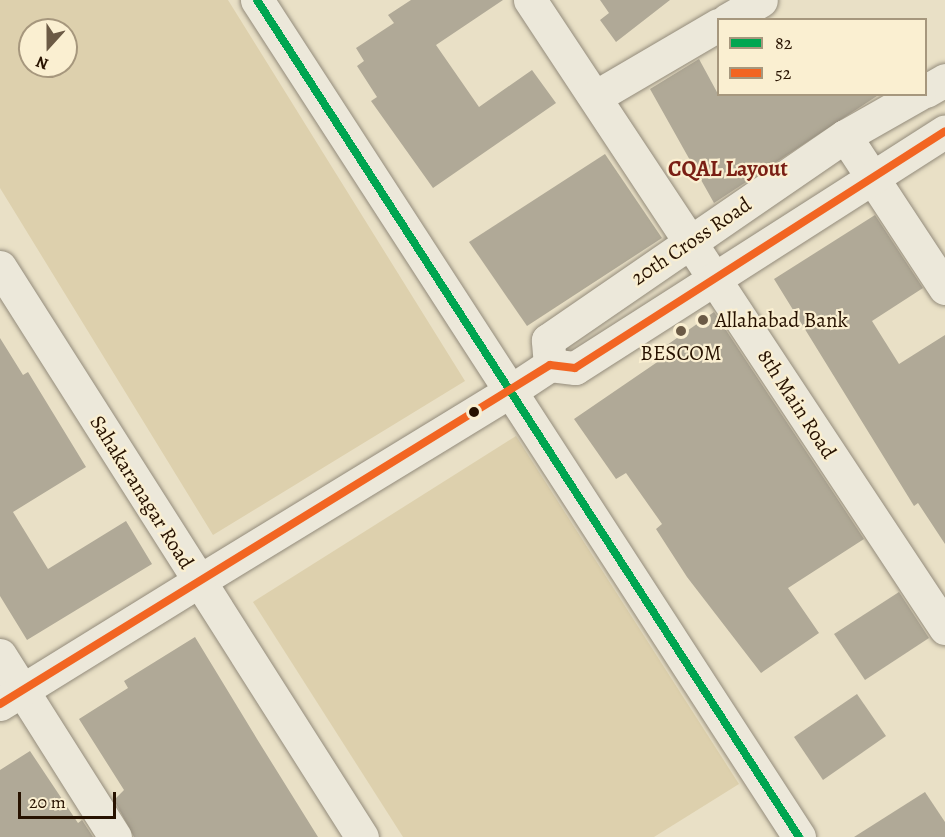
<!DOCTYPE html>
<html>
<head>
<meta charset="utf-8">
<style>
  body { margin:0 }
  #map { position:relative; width:945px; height:837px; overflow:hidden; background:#e9e0c6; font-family:Alegreya,serif }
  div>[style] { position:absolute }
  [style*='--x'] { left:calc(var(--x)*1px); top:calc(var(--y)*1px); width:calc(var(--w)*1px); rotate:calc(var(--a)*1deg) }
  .green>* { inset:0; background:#ddd0ad }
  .building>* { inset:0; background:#b0a997 }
  .roads { filter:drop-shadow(0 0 2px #938b7b) drop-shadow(0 0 2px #938b7b) }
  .street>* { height:33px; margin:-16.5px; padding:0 16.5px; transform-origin:16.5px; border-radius:16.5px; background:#ece8da }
  .secondary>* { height:33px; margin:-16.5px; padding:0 16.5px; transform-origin:16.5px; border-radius:16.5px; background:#ece8da }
  .bus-1>* { height:8px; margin:-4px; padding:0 4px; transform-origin:4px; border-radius:4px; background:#00a651 }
  .bus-2>* { height:8px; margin:-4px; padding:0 4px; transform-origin:4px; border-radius:4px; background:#f26522 }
  .dots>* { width:16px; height:16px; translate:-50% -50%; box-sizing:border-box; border:3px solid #faefd1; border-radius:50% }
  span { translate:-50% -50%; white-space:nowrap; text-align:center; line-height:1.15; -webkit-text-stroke:4.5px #faefd1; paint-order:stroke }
  .street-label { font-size:21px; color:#271200 }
  .poi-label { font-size:21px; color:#271200 }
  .left { translate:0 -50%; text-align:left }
  .neighbourhood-label { font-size:22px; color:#7a1f14; font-weight:700 }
  .legend { position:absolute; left:717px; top:18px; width:210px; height:78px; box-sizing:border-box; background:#faefd1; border:2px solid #a6977d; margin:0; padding:8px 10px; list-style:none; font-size:18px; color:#271200 }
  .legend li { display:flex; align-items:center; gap:12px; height:30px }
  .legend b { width:30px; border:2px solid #a6977d }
  .north { position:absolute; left:18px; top:18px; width:60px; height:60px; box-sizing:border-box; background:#faefd1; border:2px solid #a6977d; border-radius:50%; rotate:201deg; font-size:16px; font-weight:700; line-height:24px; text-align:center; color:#271200 }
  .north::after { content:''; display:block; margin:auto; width:21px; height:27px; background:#6b5a45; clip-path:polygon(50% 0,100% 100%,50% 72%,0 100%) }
  .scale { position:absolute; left:18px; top:792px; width:98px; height:27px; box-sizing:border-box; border:3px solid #271200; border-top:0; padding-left:8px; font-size:18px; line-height:21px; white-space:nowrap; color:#271200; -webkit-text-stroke:4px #faefd1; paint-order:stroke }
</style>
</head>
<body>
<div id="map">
  <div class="green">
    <i style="clip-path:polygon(evenodd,0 0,228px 0,465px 381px,213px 535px,0 188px,0 0,30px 30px,66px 30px,66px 66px,30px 66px,30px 30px)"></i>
    <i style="clip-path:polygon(516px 436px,739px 784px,654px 837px,403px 837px,253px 602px)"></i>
  </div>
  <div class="building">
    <i style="clip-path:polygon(411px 0,503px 0,436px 45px,479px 107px,532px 70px,556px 103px,433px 188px,371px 101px,377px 97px,357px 66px,364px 61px,356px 48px,394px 23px,388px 15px)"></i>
    <i style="clip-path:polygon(600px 0,670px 0,616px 42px,600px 20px,609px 13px)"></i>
    <i style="clip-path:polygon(699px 59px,718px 94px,880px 94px,714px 203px,650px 89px)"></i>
    <i style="clip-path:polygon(605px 154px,662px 238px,527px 326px,469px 242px)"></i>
    <i style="clip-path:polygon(875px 215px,923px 288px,872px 321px,899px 364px,945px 335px,945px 544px,918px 503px,914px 506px,774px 279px)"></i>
    <i style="clip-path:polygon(714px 312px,864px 539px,788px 588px,819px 633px,761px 673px,687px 577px,656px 529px,662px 524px,626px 473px,616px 479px,574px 419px,672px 352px,667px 345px)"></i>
    <i style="clip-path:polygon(0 338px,23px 375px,28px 372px,86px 467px,13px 512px,48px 569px,126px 521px,152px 564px,27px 640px,0 596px)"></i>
    <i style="clip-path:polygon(899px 592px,929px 638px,865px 680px,834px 634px)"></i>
    <i style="clip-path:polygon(195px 637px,257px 739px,318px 837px,134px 837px,114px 800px,124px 790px,79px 719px,128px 688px,124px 681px)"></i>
    <i style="clip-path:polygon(857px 694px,886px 736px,823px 780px,794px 737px)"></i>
    <i style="clip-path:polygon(30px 751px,78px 823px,82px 820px,93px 837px,0 837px,0 770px)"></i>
    <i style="clip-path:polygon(925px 792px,945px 822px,945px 837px,854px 837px)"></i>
  </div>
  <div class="roads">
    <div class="street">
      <i style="--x:530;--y:0;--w:753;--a:56.54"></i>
      <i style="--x:727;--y:20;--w:39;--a:-30"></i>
      <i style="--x:595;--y:97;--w:143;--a:-30.3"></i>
      <i style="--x:845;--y:136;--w:182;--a:56.7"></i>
      <i style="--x:199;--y:581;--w:363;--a:-31.4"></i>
      <i style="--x:0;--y:655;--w:215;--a:57.7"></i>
    </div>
    <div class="secondary">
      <i style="--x:257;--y:0;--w:997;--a:57.07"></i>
      <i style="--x:926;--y:91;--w:22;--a:-30"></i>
      <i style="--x:0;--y:267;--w:675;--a:57.58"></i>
      <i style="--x:550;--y:365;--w:25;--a:-95"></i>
      <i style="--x:548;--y:340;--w:360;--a:-34.5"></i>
      <i style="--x:845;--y:136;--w:85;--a:-29.6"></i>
      <i style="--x:509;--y:392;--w:49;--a:-33.4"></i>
      <i style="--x:550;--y:365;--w:25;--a:7"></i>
      <i style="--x:575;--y:368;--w:439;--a:-32.6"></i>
      <i style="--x:0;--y:704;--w:234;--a:-31.7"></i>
    </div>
  </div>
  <div class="bus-1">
    <i style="--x:257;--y:0;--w:997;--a:57.07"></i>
  </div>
  <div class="bus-2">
    <i style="--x:0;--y:704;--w:646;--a:-31.65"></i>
    <i style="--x:550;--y:365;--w:25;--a:7"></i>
    <i style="--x:575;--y:368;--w:439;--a:-32.6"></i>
  </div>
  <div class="dots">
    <i style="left:703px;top:320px;background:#6b5a45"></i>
    <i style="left:681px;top:331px;background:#6b5a45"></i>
    <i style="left:474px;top:412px;background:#271200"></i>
  </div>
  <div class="street-label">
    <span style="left:691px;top:241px;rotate:-34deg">20th Cross Road</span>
    <span style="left:797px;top:404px;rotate:57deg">8th Main Road</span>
    <span style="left:142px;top:492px;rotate:58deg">Sahakaranagar Road</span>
  </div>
  <div class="poi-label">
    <span class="left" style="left:715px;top:320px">Allahabad Bank</span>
    <span style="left:681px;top:353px">BESCOM</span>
  </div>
  <div class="neighbourhood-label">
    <span style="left:728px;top:170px">CQAL Layout</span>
  </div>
  <ul class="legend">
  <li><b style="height:8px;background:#00a651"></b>82</li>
  <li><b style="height:8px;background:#f26522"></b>52</li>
  </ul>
  <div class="north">N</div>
  <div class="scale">20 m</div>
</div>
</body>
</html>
